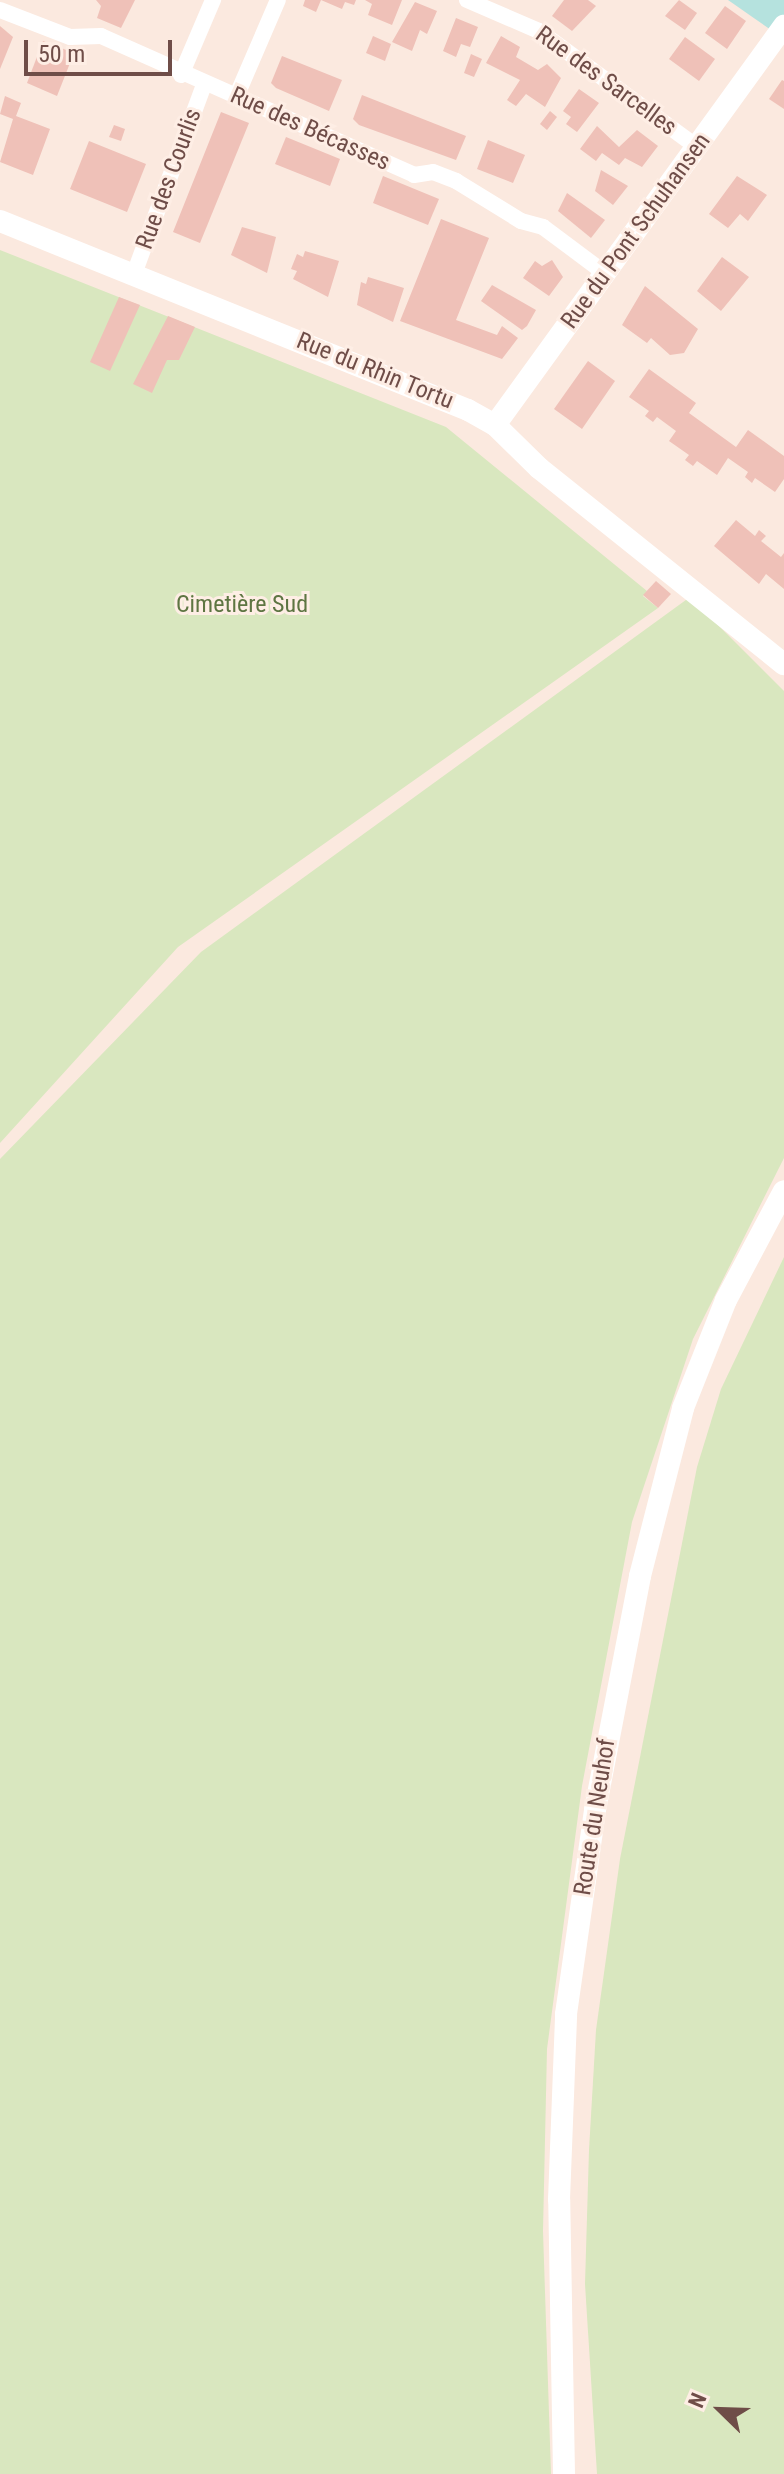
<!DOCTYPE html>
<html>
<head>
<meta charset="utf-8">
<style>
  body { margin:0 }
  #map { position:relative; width:784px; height:2474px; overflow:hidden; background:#fbe9df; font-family:"Roboto Condensed",sans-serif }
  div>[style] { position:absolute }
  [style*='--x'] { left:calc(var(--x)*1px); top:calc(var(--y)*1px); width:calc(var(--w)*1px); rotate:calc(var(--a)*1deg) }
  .green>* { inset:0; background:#d9e7bf }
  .water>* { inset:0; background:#b5e2de }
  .building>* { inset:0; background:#efc1b8 }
  .street>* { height:16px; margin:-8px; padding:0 8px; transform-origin:8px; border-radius:8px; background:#fff }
  .secondary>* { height:22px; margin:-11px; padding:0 11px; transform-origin:11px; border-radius:11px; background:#fff }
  span { translate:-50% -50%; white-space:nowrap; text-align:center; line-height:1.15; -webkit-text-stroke:6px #feeee5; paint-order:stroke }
  .street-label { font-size:24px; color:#6f4d48 }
  .park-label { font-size:24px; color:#5e7542 }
  .north { position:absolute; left:680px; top:2370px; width:80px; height:80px; -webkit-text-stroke:6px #feeee5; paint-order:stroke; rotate:293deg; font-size:22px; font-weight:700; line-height:32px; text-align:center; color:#6f4d48 }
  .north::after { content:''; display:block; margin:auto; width:28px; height:36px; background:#6f4d48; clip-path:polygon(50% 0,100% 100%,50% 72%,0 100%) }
  .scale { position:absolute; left:24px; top:40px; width:148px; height:36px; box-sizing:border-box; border:4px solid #6f4d48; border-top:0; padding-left:10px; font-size:24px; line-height:28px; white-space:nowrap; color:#6f4d48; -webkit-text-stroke:6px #feeee5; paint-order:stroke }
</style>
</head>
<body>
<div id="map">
  <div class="green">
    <i style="clip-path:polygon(0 250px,446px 427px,647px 591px,643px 596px,658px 608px,178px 947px,0 1143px)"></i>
    <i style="clip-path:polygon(690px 597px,784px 691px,784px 1158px,693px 1339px,632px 1522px,582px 1786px,547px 2049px,543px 2231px,551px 2474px,0 2474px,0 1159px,201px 952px)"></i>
    <i style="clip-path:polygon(784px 1257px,784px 2474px,597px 2474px,585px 2284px,589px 2150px,596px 2030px,620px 1859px,697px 1467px,721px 1389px)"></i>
  </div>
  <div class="water">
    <i style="clip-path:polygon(728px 0,784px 0,784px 39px,761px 23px)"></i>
  </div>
  <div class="building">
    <i style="clip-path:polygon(96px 0,135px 0,121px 28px,97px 18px,101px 6px)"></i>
    <i style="clip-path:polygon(305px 0,321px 0,316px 12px,303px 6px)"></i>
    <i style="clip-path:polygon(321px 0,356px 0,354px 5px,345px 2px,342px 9px)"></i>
    <i style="clip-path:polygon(365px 0,402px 0,392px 25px,368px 15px,372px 4px)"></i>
    <i style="clip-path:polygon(564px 0,588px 0,596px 6px,572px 31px,552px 16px)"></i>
    <i style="clip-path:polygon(679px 0,697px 13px,685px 30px,665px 16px)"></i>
    <i style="clip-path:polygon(415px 2px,437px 11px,427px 34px,420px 30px,412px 51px,392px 42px)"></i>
    <i style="clip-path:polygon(725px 6px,746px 21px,727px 49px,705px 33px)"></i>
    <i style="clip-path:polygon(456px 18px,478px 27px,470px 47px,461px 44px,456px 57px,443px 51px)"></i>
    <i style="clip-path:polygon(0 26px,13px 37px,0 69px)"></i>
    <i style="clip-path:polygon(373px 36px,391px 44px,385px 61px,366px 53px)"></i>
    <i style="clip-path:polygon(501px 36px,520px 47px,516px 57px,538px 70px,547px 64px,561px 78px,545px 107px,526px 94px,516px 106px,507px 100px,520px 80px,486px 63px)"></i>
    <i style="clip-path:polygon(685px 37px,715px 59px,699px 81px,669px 59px)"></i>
    <i style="clip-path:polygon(43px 41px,74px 53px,57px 96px,27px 83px)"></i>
    <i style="clip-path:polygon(471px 54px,482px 59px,474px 77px,464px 73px)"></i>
    <i style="clip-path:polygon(282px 56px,342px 80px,329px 111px,276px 88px,271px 83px)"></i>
    <i style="clip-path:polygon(782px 80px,784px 81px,784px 109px,769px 99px)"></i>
    <i style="clip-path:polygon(579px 89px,599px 103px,577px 132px,566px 124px,571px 117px,563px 111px)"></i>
    <i style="clip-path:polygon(362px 95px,466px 136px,456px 160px,359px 125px,353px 119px)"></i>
    <i style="clip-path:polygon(5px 96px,21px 103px,16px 116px,50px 129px,33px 175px,0 162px,13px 119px,0 114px)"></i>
    <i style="clip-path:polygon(550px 111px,557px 117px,547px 130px,540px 124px)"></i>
    <i style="clip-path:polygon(221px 112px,249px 123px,200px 243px,173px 232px)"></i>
    <i style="clip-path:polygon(114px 125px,125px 129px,121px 141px,109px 137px)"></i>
    <i style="clip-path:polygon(597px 126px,619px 147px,637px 130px,658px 146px,642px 167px,625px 158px,619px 165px,602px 153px,596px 161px,580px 149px)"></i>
    <i style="clip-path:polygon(286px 137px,340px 159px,330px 186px,275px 164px)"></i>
    <i style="clip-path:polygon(488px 140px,525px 155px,513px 183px,477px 169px)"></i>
    <i style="clip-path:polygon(89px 141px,146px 164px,127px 212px,70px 189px)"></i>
    <i style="clip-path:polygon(601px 170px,628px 186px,613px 205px,595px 191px)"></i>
    <i style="clip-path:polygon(383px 176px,439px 199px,428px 225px,373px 203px)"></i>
    <i style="clip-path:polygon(737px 176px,767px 195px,748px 221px,740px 214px,728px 228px,709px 214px)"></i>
    <i style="clip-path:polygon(567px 193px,605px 220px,591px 238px,558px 211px)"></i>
    <i style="clip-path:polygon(441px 219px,489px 238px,456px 320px,497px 335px,502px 326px,518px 338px,502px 359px,400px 321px)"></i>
    <i style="clip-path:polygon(242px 227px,276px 237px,267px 273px,231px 255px)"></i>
    <i style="clip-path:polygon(305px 251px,339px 261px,328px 297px,293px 279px,297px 271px,291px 269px,297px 254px,303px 257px)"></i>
    <i style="clip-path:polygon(722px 257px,749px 277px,721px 311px,697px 291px)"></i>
    <i style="clip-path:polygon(552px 260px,563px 277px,549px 296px,523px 278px,535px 261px,542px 266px)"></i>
    <i style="clip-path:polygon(368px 277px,404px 288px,393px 322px,357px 305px,361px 282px,366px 284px)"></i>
    <i style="clip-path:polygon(492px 285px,536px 310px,527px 326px,522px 330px,481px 301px)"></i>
    <i style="clip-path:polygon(645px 286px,698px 329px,684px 353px,670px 355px,651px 338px,647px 343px,622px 325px)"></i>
    <i style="clip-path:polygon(119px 297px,140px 305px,110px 371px,90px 362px)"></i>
    <i style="clip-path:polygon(168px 316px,195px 327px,179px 360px,167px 360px,152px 393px,133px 384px)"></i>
    <i style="clip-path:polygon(588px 361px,615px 381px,582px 429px,554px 409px)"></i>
    <i style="clip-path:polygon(649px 369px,696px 403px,689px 413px,736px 447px,748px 430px,784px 456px,784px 479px,775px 492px,755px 478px,752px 483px,745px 477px,748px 472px,728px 458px,717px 475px,697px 461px,693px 466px,685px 460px,689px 455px,669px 441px,676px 431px,657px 417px,653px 422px,645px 416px,649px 411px,629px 397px)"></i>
    <i style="clip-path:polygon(736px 520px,755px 536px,759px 530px,766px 536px,761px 541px,781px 557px,784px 553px,784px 589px,766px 574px,759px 584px,714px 546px)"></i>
    <i style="clip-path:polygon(656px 581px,671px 594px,658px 608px,643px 595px)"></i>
  </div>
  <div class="street">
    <i style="--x:467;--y:0;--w:78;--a:23.3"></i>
    <i style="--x:539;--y:31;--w:196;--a:36.3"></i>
    <i style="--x:0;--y:10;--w:75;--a:21.1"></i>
    <i style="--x:70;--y:37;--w:31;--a:-2"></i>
    <i style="--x:101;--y:36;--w:342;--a:23.9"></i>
    <i style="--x:414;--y:175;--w:19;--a:-9"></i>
    <i style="--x:433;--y:172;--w:25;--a:21"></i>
    <i style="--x:456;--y:181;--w:76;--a:31.6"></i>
    <i style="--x:521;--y:221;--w:23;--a:15"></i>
    <i style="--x:543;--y:227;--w:79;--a:36.7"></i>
    <i style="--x:181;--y:75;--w:82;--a:-66.9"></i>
    <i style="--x:237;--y:95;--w:103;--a:-66.7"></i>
    <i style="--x:134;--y:274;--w:202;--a:-69.7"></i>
  </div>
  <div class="secondary">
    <i style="--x:0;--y:221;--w:505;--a:21.99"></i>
    <i style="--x:468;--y:410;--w:31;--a:29"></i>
    <i style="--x:495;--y:425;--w:62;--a:44.3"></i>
    <i style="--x:539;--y:468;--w:314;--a:38.7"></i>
    <i style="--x:495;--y:425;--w:493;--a:-54.1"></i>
    <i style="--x:564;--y:2474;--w:274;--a:-91"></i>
    <i style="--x:559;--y:2200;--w:186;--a:-87.8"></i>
    <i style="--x:566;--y:2014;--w:206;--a:-81.9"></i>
    <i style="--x:595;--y:1810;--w:238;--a:-79.1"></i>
    <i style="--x:640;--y:1576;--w:173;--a:-75.6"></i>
    <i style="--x:683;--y:1408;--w:116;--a:-68.3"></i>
    <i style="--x:726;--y:1300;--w:123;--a:-62"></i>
  </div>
  <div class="street-label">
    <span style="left:606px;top:81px;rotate:36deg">Rue des Sarcelles</span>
    <span style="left:310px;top:129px;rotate:24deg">Rue des Bécasses</span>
    <span style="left:169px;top:179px;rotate:-70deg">Rue des Courlis</span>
    <span style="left:636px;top:231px;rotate:-54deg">Rue du Pont Schuhansen</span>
    <span style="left:375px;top:371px;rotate:22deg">Rue du Rhin Tortu</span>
    <span style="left:595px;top:1817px;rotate:-81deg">Route du Neuhof</span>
  </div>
  <div class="park-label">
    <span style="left:242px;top:605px">Cimetière Sud</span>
  </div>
  <div class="north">N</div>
  <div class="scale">50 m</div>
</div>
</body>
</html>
